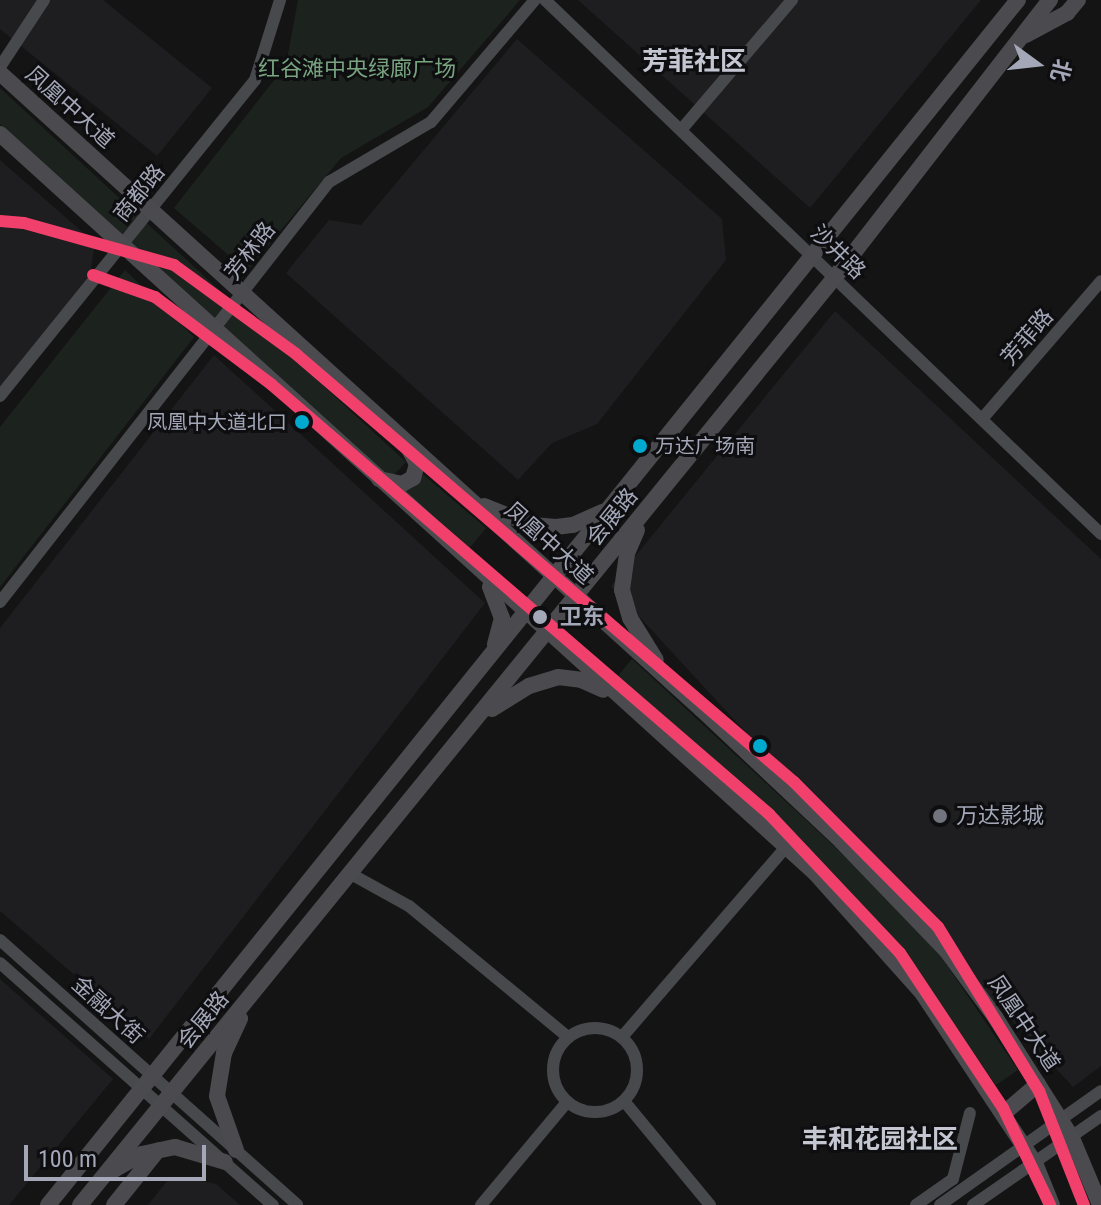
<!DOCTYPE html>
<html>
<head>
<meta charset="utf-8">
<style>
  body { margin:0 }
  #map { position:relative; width:1101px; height:1205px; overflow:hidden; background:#141414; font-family:"Roboto Condensed","Noto Sans SC",sans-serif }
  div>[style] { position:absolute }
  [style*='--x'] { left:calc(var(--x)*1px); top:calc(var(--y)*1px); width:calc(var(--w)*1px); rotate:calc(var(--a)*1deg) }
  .built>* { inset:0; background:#1e1e20 }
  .green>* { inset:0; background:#1c231e }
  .minor>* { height:12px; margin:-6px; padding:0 6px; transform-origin:6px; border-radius:6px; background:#48494d }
  .minor>.ring { margin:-6px; padding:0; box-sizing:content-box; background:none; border:12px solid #48494d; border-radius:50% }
  .major>* { height:16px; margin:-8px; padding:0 8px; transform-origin:8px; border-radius:8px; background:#4b4b4f }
  .metro-1>* { height:12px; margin:-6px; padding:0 6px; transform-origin:6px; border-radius:6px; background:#f2406c }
  .dots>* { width:22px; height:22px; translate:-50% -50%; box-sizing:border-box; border:4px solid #0e0e10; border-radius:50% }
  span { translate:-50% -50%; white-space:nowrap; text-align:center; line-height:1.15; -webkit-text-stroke:6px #0e0e10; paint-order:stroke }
  .bus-label { font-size:20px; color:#a3a7b7 }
  .right { translate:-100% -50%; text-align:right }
  .left { translate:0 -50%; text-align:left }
  .park-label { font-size:22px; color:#78a480 }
  .street-label { font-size:22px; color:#a3a7b7 }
  .stop-label { font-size:22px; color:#a3a7b7; font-weight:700 }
  .poi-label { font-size:22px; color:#a3a7b7 }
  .quarter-label { font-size:26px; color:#c4c7d2; font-weight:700 }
  .north { position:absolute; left:997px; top:24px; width:80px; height:80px; -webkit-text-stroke:6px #0e0e10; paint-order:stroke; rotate:105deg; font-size:22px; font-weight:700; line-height:32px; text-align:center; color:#a3a7b7 }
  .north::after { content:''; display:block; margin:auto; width:28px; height:36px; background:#a3a7b7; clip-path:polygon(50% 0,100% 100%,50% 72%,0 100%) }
  .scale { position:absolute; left:24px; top:1145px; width:182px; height:36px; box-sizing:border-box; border:4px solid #a3a7b7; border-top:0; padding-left:10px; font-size:24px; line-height:28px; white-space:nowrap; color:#a3a7b7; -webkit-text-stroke:6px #0e0e10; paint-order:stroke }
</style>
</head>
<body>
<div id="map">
  <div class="built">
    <i style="clip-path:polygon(0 0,103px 0,212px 88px,157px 156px,0 29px)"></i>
    <i style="clip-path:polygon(578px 0,981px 0,810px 208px)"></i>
    <i style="clip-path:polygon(517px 39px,722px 219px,726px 260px,597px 424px,552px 443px,518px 480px,286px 273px,329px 220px,361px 225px)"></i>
    <i style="clip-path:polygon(0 160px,95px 243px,90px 274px,0 395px)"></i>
    <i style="clip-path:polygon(835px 311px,1101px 559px,1101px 1066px,1073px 1087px,611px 586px)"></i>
    <i style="clip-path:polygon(214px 355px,485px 603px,149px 1039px,0 911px,0 628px)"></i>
    <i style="clip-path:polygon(0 979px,113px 1079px,9px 1205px,0 1205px)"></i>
    <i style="clip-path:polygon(188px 1178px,216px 1184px,240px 1205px,148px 1205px,167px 1181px)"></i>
  </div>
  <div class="green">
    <i style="clip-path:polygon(298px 0,520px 0,428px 107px,341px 158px,247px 271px,174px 208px,286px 65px)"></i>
    <i style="clip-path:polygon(0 88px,406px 462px,388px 481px,0 124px)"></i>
    <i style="clip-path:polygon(125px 270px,194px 337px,0 587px,0 427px)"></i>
    <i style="clip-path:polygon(412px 465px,486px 528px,468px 550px,393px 488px)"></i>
    <i style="clip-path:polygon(632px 659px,876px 885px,942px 958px,1018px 1070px,996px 1085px,927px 986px,845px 892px,613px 682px)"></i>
  </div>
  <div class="minor">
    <i style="--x:545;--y:0;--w:771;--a:43.84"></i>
    <i style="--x:0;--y:67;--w:80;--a:-56.7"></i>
    <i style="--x:681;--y:130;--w:171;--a:-49.5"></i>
    <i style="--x:0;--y:396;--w:406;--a:-51.1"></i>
    <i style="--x:255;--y:80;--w:84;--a:-72.6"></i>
    <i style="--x:982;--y:419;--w:182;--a:-49.2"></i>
    <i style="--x:0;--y:602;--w:534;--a:-51.93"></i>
    <i style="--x:329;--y:182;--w:118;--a:-30.5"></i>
    <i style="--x:431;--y:122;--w:160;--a:-49.6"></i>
    <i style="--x:351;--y:874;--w:66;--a:28.9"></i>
    <i style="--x:409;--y:906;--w:206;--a:39.5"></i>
    <i style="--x:0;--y:940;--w:398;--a:41.7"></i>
    <i style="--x:0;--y:963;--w:365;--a:41.6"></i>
    <i class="ring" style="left:553px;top:1028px;width:72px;height:72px"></i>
    <i style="--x:622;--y:1037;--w:251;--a:-49.2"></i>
    <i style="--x:624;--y:1101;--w:135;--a:50.4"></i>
    <i style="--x:481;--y:1205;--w:134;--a:-50.1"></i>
    <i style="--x:916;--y:1205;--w:45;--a:-35.1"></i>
    <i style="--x:953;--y:1179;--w:68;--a:-75.6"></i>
    <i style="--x:940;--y:1205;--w:197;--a:-35.3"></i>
    <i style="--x:973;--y:1205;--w:156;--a:-34.8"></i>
  </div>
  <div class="major">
    <i style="--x:1026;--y:35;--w:47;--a:-28.2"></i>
    <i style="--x:1067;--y:13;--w:17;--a:-50"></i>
    <i style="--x:0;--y:73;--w:947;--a:42.22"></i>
    <i style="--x:701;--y:709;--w:194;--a:43.3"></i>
    <i style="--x:842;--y:842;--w:150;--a:46.1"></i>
    <i style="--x:946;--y:950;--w:83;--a:53.8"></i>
    <i style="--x:995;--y:1017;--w:143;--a:57.5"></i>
    <i style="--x:1072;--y:1138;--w:73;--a:67.3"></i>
    <i style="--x:0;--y:134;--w:1100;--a:42.2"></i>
    <i style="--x:815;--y:873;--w:162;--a:48.2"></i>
    <i style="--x:923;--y:994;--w:203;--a:56.5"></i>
    <i style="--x:1035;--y:1163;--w:45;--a:68"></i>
    <i style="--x:379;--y:479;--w:24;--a:12"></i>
    <i style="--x:402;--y:484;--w:13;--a:-29"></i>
    <i style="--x:413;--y:478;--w:15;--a:-74"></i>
    <i style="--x:417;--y:464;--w:17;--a:-118"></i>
    <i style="--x:484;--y:506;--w:52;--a:21.6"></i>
    <i style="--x:532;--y:525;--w:24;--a:5"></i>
    <i style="--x:556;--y:527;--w:17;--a:-7"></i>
    <i style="--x:573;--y:525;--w:32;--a:-24"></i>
    <i style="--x:637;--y:530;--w:26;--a:113"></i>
    <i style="--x:627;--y:554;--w:36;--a:98"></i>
    <i style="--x:622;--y:590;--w:29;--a:74"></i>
    <i style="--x:630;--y:618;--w:49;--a:58.2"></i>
    <i style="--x:490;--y:587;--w:33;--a:69"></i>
    <i style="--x:502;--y:618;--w:27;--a:105"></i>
    <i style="--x:492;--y:709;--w:44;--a:-31.9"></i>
    <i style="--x:529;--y:686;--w:30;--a:-17"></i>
    <i style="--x:558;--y:677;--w:23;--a:7"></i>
    <i style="--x:581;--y:680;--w:24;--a:24"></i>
    <i style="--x:1003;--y:1114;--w:46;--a:-40.6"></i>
    <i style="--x:236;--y:1150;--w:57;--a:-109.4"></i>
    <i style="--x:217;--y:1096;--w:44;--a:-80.8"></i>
    <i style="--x:224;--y:1053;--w:38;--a:-65"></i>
    <i style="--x:112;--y:1171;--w:34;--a:-30"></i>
    <i style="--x:142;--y:1154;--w:34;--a:-12"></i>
    <i style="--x:175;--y:1147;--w:52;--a:16.7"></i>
    <i style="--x:48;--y:1205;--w:1547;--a:-51.17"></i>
    <i style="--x:80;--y:1205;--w:1196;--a:-50.87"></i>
    <i style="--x:835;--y:277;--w:351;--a:-52.2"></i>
    <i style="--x:114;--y:1205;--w:70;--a:-51.3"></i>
  </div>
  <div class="metro-1">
    <i style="--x:0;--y:221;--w:24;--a:5"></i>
    <i style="--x:24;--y:223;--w:156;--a:15.6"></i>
    <i style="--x:174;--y:265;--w:151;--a:36.1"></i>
    <i style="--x:296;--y:354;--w:657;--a:40.68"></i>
    <i style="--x:794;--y:782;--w:204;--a:45.2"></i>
    <i style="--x:938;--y:927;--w:193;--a:58.4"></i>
    <i style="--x:1039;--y:1091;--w:123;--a:68.5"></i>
    <i style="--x:93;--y:275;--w:66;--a:19.5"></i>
    <i style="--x:155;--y:297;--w:146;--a:36.9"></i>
    <i style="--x:272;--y:385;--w:657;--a:40.8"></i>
    <i style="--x:769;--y:814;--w:191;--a:46.7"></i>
    <i style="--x:900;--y:953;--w:186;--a:56.4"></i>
    <i style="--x:1003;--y:1108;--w:108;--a:64.1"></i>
  </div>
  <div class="dots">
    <i style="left:302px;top:422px;background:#00a9ce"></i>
    <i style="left:640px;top:446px;background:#00a9ce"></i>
    <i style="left:540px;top:617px;background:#a3a7b7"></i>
    <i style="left:760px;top:746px;background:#00a9ce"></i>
    <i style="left:940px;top:816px;background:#71747e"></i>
  </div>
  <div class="bus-label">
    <span class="right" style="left:287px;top:422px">凤凰中大道北口</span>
    <span class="left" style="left:655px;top:446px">万达广场南</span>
  </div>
  <div class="park-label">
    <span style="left:357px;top:69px">红谷滩中央绿廊广场</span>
  </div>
  <div class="street-label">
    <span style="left:70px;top:107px;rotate:42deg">凤凰中大道</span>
    <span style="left:139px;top:193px;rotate:-51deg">商都路</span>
    <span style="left:250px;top:251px;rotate:-52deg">芳林路</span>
    <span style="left:838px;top:252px;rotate:44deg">沙井路</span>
    <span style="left:1027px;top:337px;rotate:-49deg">芳菲路</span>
    <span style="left:612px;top:517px;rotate:-51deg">会展路</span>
    <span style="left:549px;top:543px;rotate:42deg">凤凰中大道</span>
    <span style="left:108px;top:1010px;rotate:42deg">金融大街</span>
    <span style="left:203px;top:1020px;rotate:-51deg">会展路</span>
    <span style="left:1024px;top:1023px;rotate:56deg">凤凰中大道</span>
  </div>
  <div class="stop-label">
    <span class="left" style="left:560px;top:617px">卫东</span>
  </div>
  <div class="poi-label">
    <span class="left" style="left:956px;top:816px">万达影城</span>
  </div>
  <div class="quarter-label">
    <span style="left:694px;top:62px">芳菲社区</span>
    <span style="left:880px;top:1140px">丰和花园社区</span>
  </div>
  <div class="north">北</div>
  <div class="scale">100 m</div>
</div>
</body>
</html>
